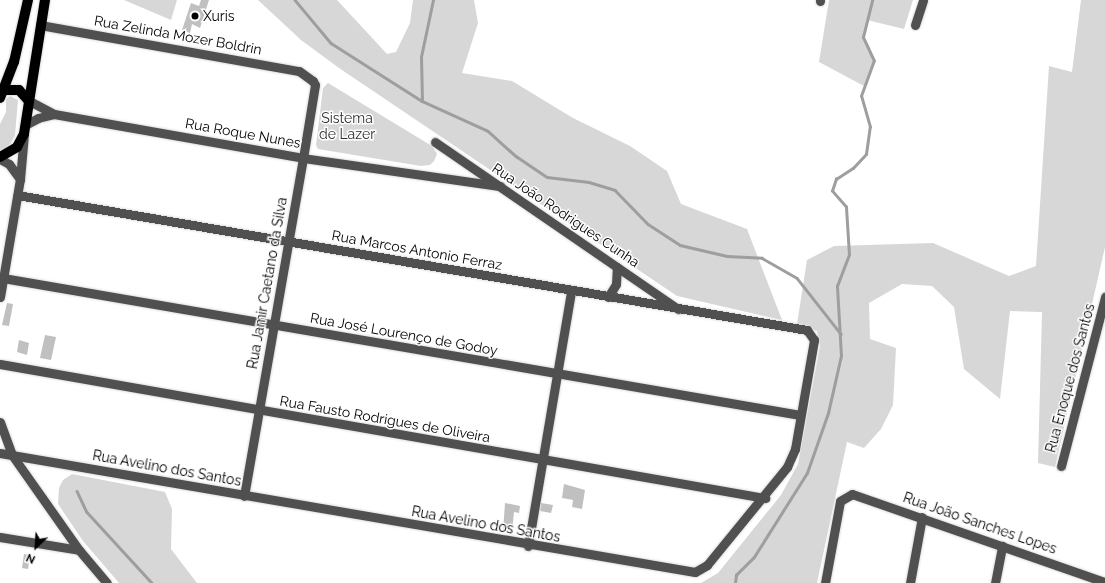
<!DOCTYPE html>
<html>
<head>
<meta charset="utf-8">
<style>
  body { margin:0 }
  #map { position:relative; width:1105px; height:583px; overflow:hidden; background:#fff; font-family:Raleway,sans-serif }
  div>[style] { position:absolute }
  [style*='--x'] { left:calc(var(--x)*1px); top:calc(var(--y)*1px); width:calc(var(--w)*1px); rotate:calc(var(--a)*1deg) }
  .green>* { inset:0; background:#d7d7d7 }
  .stream>* { height:2.5px; margin:-1.25px; padding:0 1.25px; transform-origin:1.25px; border-radius:1.25px; background:#9e9e9e }
  .building>* { inset:0; background:#c0c0c0 }
  .roads { filter:drop-shadow(0 0 1px #dbdbdb) drop-shadow(0 0 1px #dbdbdb) }
  .minor>* { height:9px; margin:-4.5px; padding:0 4.5px; transform-origin:4.5px; border-radius:4.5px; background:#505050 }
  .major>* { height:10px; margin:-5px; padding:0 5px; transform-origin:5px; border-radius:5px; background:#000 }
  .dots>* { width:11px; height:11px; translate:-50% -50%; box-sizing:border-box; border:2px solid #fff; border-radius:50% }
  span { translate:-50% -50%; white-space:nowrap; text-align:center; line-height:1.15; -webkit-text-stroke:3px #fff; paint-order:stroke }
  .poi-label { font-size:14px; color:#000 }
  .left { translate:0 -50%; text-align:left }
  .street-label { font-size:14px; color:#000 }
  .park-label { font-size:14px; color:#2e2e2e }
  .north { position:absolute; left:16px; top:527px; width:40px; height:40px; -webkit-text-stroke:3px #fff; paint-order:stroke; rotate:205deg; font-size:11px; font-weight:700; line-height:16px; text-align:center; color:#000 }
  .north::after { content:''; display:block; margin:auto; width:14px; height:18px; background:#000; clip-path:polygon(50% 0,100% 100%,50% 72%,0 100%) }
</style>
</head>
<body>
<div id="map">
  <div class="green">
    <i style="clip-path:polygon(124px 0,177px 0,171px 20px)"></i>
    <i style="clip-path:polygon(258px 0,337px 0,387px 54px,396px 52px,410px 23px,413px 0,474px 0,478px 23px,462px 73px,512px 81px,573px 118px,630px 146px,667px 171px,681px 204px,747px 229px,782px 320px,677px 296px,339px 68px,301px 40px)"></i>
    <i style="clip-path:polygon(829px 0,913px 0,904px 29px,867px 20px,864px 37px,874px 61px,864px 86px,819px 62px)"></i>
    <i style="clip-path:polygon(1081px 0,1105px 0,1105px 247px,1055px 467px,1038px 463px,1042px 312px,1010px 311px,1000px 399px,964px 369px,954px 307px,932px 286px,902px 284px,869px 303px,870px 339px,896px 348px,893px 405px,881px 429px,864px 448px,847px 442px,817px 583px,701px 583px,718px 573px,781px 495px,798px 464px,820px 346px,817px 331px,797px 324px,807px 260px,834px 246px,933px 243px,1009px 276px,1036px 266px,1049px 66px,1072px 72px)"></i>
    <i style="clip-path:polygon(328px 83px,432px 146px,437px 154px,434px 161px,430px 165px,421px 166px,318px 149px,316px 145px,323px 88px)"></i>
    <i style="clip-path:polygon(10px 96px,18px 100px,15px 135px,8px 148px,0 150px,0 124px,6px 112px,6px 99px)"></i>
    <i style="clip-path:polygon(72px 474px,165px 492px,172px 509px,171px 549px,197px 583px,119px 583px,83px 541px,58px 504px,59px 488px,63px 480px)"></i>
  </div>
  <div class="stream">
    <i style="--x:295;--y:0;--w:56;--a:50.1"></i>
    <i style="--x:331;--y:43;--w:108;--a:32.5"></i>
    <i style="--x:422;--y:101;--w:72;--a:24.4"></i>
    <i style="--x:488;--y:131;--w:38;--a:42"></i>
    <i style="--x:516;--y:156;--w:37;--a:34"></i>
    <i style="--x:547;--y:177;--w:42;--a:6.8"></i>
    <i style="--x:589;--y:182;--w:27;--a:17"></i>
    <i style="--x:615;--y:190;--w:47;--a:45.9"></i>
    <i style="--x:648;--y:224;--w:38;--a:33"></i>
    <i style="--x:680;--y:245;--w:48;--a:13.2"></i>
    <i style="--x:727;--y:256;--w:35;--a:3"></i>
    <i style="--x:762;--y:258;--w:40;--a:29.7"></i>
    <i style="--x:797;--y:278;--w:71;--a:51.8"></i>
    <i style="--x:422;--y:101;--w:44;--a:-91.3"></i>
    <i style="--x:421;--y:57;--w:58;--a:-78.1"></i>
    <i style="--x:77;--y:491;--w:23;--a:65"></i>
    <i style="--x:87;--y:512;--w:96;--a:47.5"></i>
    <i style="--x:735;--y:583;--w:8;--a:-83"></i>
    <i style="--x:736;--y:575;--w:25;--a:-45"></i>
    <i style="--x:754;--y:557;--w:99;--a:-57.8"></i>
    <i style="--x:807;--y:473;--w:64;--a:-70.7"></i>
    <i style="--x:828;--y:413;--w:58;--a:-77.2"></i>
    <i style="--x:841;--y:356;--w:70;--a:-93.3"></i>
    <i style="--x:837;--y:286;--w:33;--a:-69"></i>
    <i style="--x:849;--y:255;--w:48;--a:-93.6"></i>
    <i style="--x:846;--y:207;--w:21;--a:-131"></i>
    <i style="--x:832;--y:191;--w:13;--a:-72"></i>
    <i style="--x:836;--y:179;--w:20;--a:-33"></i>
    <i style="--x:853;--y:168;--w:19;--a:-47"></i>
    <i style="--x:866;--y:154;--w:27;--a:-82"></i>
    <i style="--x:870;--y:127;--w:32;--a:-106"></i>
    <i style="--x:861;--y:96;--w:37;--a:-70"></i>
    <i style="--x:874;--y:61;--w:26;--a:-115"></i>
    <i style="--x:863;--y:37;--w:38;--a:-76"></i>
  </div>
  <div class="building">
    <i style="clip-path:polygon(201px 0,209px 0,200px 28px,192px 24px,190px 33px,182px 30px,191px 3px,199px 6px)"></i>
    <i style="clip-path:polygon(7px 303px,13px 304px,9px 326px,2px 325px)"></i>
    <i style="clip-path:polygon(45px 335px,56px 337px,51px 360px,40px 358px)"></i>
    <i style="clip-path:polygon(19px 340px,29px 343px,27px 355px,17px 352px)"></i>
    <i style="clip-path:polygon(564px 484px,585px 490px,582px 509px,572px 507px,573px 500px,562px 498px)"></i>
    <i style="clip-path:polygon(505px 503px,520px 506px,519px 513px,514px 512px,512px 532px,503px 531px)"></i>
    <i style="clip-path:polygon(541px 503px,553px 505px,551px 513px,540px 511px)"></i>
    <i style="clip-path:polygon(24px 554px,30px 555px,28px 569px,22px 568px)"></i>
  </div>
  <div class="roads">
    <div class="minor">
      <i style="--x:820;--y:1;--w:1;--a:-90"></i>
      <i style="--x:40;--y:25;--w:263;--a:10.1"></i>
      <i style="--x:299;--y:71;--w:17;--a:36"></i>
      <i style="--x:313;--y:81;--w:4;--a:63"></i>
      <i style="--x:315;--y:85;--w:74;--a:99.3"></i>
      <i style="--x:303;--y:158;--w:343;--a:99.9"></i>
      <i style="--x:915;--y:25;--w:26;--a:-72"></i>
      <i style="--x:54;--y:114;--w:253;--a:10"></i>
      <i style="--x:303;--y:158;--w:199;--a:8.1"></i>
      <i style="--x:25;--y:125;--w:15;--a:-28"></i>
      <i style="--x:38;--y:118;--w:16;--a:-14"></i>
      <i style="--x:54;--y:114;--w:30;--a:-152"></i>
      <i style="--x:435;--y:142;--w:295;--a:34.5"></i>
      <i style="--x:0;--y:159;--w:10;--a:29"></i>
      <i style="--x:9;--y:164;--w:19;--a:54"></i>
      <i style="--x:3;--y:278;--w:809;--a:9.75"></i>
      <i style="--x:0;--y:297;--w:120;--a:-80.4"></i>
      <i style="--x:20;--y:179;--w:45;--a:-84.9"></i>
      <i style="--x:608;--y:297;--w:15;--a:-58"></i>
      <i style="--x:616;--y:284;--w:17;--a:-87"></i>
      <i style="--x:0;--y:364;--w:777;--a:9.94"></i>
      <i style="--x:0;--y:422;--w:35;--a:70"></i>
      <i style="--x:12;--y:455;--w:116;--a:54.8"></i>
      <i style="--x:79;--y:550;--w:43;--a:49.7"></i>
      <i style="--x:0;--y:453;--w:705;--a:9.72"></i>
      <i style="--x:695;--y:572;--w:14;--a:-30"></i>
      <i style="--x:707;--y:565;--w:127;--a:-50.8"></i>
      <i style="--x:787;--y:467;--w:20;--a:-66"></i>
      <i style="--x:795;--y:449;--w:111;--a:-80.1"></i>
      <i style="--x:814;--y:340;--w:12;--a:-125"></i>
      <i style="--x:807;--y:330;--w:801;--a:-170.3"></i>
      <i style="--x:1061;--y:466;--w:175;--a:-75.4"></i>
      <i style="--x:0;--y:537;--w:80;--a:9.3"></i>
      <i style="--x:528;--y:546;--w:259;--a:-80.4"></i>
      <i style="--x:825;--y:583;--w:83;--a:-79.6"></i>
      <i style="--x:840;--y:501;--w:14;--a:-30"></i>
      <i style="--x:852;--y:494;--w:268;--a:19.2"></i>
      <i style="--x:910;--y:583;--w:67;--a:-79.7"></i>
      <i style="--x:995;--y:583;--w:38;--a:-79"></i>
    </div>
    <div class="major">
      <i style="--x:3;--y:90;--w:16;--a:0"></i>
      <i style="--x:19;--y:90;--w:13;--a:48"></i>
      <i style="--x:0;--y:98;--w:39;--a:-69"></i>
      <i style="--x:14;--y:62;--w:64;--a:-77.3"></i>
      <i style="--x:0;--y:157;--w:20;--a:-30"></i>
      <i style="--x:17;--y:147;--w:15;--a:-62"></i>
      <i style="--x:24;--y:134;--w:136;--a:-81.1"></i>
    </div>
  </div>
  <div class="dots">
    <i style="left:195px;top:16px;background:#000"></i>
  </div>
  <div class="poi-label">
    <span class="left" style="left:203px;top:16px">Xuris</span>
  </div>
  <div class="street-label">
    <span style="left:178px;top:35px;rotate:10deg">Rua Zelinda Mozer Boldrin</span>
    <span style="left:243px;top:133px;rotate:10deg">Rua Roque Nunes</span>
    <span style="left:566px;top:215px;rotate:34deg">Rua João Rodrigues Cunha</span>
    <span style="left:417px;top:250px;rotate:10deg">Rua Marcos Antonio Ferraz</span>
    <span style="left:267px;top:283px;rotate:-80deg">Rua Jamir Caetano da Silva</span>
    <span style="left:404px;top:334px;rotate:10deg">Rua José Lourenço de Godoy</span>
    <span style="left:1070px;top:378px;rotate:-75deg">Rua Enoque dos Santos</span>
    <span style="left:385px;top:419px;rotate:10deg">Rua Fausto Rodrigues de Oliveira</span>
    <span style="left:167px;top:468px;rotate:10deg">Rua Avelino dos Santos</span>
    <span style="left:980px;top:523px;rotate:19deg">Rua João Sanches Lopes</span>
    <span style="left:486px;top:524px;rotate:10deg">Rua Avelino dos Santos</span>
  </div>
  <div class="park-label">
    <span style="left:347px;top:126px">Sistema<br>de Lazer</span>
  </div>
  <div class="north">N</div>
</div>
</body>
</html>
